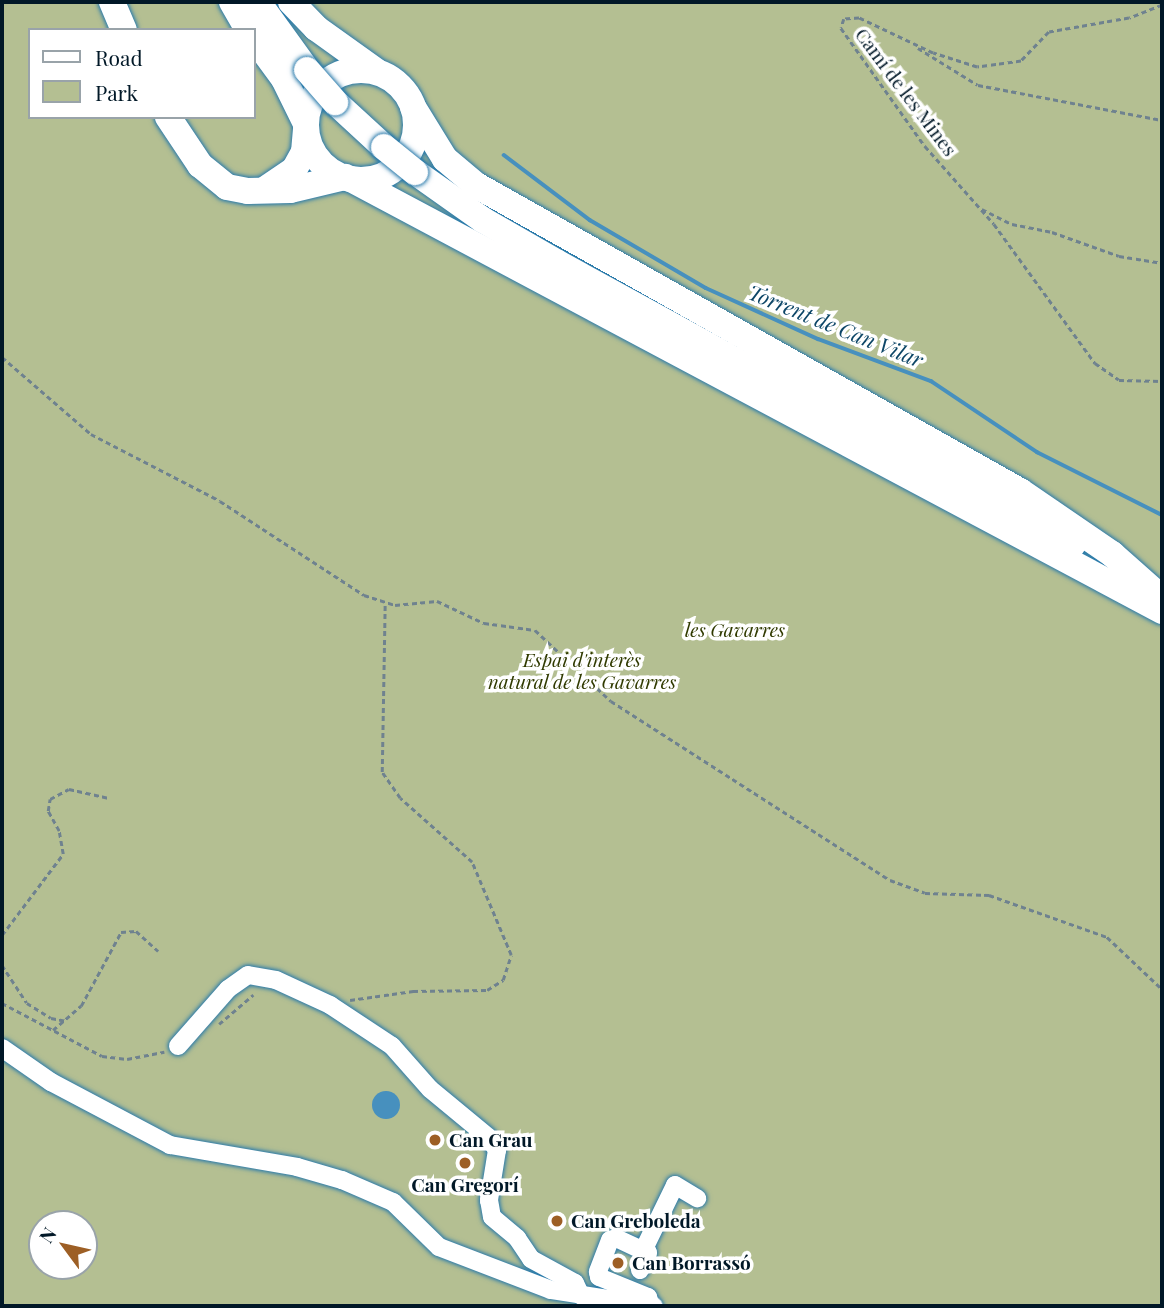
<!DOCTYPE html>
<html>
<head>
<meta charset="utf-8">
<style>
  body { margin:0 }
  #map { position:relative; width:1164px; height:1308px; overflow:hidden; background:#d9e8f3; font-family:"Playfair Display",serif }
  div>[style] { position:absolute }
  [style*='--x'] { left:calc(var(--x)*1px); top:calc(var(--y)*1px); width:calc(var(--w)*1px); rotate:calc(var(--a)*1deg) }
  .green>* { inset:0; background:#b4bf92 }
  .water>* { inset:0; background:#4790be }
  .round { border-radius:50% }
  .stream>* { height:3.5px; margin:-1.75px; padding:0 1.75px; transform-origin:1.75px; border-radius:1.75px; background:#4790be }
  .path>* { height:2.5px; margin-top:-1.25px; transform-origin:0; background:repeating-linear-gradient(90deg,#6f828f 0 5px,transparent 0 8.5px) }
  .roads { filter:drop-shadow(0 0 2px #297aab) drop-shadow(0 0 2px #297aab) }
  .minor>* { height:18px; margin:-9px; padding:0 9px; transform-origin:9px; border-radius:9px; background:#fff }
  .highway>* { height:26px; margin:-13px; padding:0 13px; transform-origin:13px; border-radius:13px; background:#fff }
  .highway>.ring { margin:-13px; padding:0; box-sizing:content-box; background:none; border:26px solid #fff; border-radius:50% }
  .bridges { filter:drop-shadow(0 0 2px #297aab) drop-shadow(0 0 2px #297aab) }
  .highway-bridge>* { height:26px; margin:-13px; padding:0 13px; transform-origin:13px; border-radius:13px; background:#fff }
  .dots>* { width:19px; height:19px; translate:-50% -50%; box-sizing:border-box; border:4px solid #fff; border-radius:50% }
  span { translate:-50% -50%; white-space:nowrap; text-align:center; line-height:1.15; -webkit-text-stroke:7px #fff; paint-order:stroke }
  .street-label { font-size:19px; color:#011827 }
  .park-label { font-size:19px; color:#303a00; font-style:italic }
  .poi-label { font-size:19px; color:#011827; font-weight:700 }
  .left { translate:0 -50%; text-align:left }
  .water-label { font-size:21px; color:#0d4667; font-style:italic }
  .frame { position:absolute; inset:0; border:4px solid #011827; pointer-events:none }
  .legend { position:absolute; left:28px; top:28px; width:228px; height:91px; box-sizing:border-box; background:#fff; border:2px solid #99a3a9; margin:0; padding:9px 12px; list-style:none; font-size:21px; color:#011827 }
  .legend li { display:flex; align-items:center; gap:14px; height:35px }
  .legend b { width:35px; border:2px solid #99a3a9 }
  .north { position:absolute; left:28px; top:1210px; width:70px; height:70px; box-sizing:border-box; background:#fff; border:2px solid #99a3a9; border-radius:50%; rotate:303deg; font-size:19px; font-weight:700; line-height:28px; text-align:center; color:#011827 }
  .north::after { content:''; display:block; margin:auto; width:24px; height:32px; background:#9d5f25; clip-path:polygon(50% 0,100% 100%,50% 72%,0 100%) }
</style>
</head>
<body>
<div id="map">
  <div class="green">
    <i style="clip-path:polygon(evenodd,2px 2px,1162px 2px,1162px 1306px,2px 1306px,2px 2px,30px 30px,254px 30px,254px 117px,30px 117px,30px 30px,2px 2px,42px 1224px,84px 1224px,84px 1266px,42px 1266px,42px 1224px)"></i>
  </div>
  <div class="water">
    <i class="round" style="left:372px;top:1091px;width:28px;height:28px"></i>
  </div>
  <div class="stream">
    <i style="--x:504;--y:155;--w:108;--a:37.1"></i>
    <i style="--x:590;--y:220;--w:134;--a:30.4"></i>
    <i style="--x:706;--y:288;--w:123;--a:24.5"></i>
    <i style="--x:818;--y:339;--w:121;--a:20.4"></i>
    <i style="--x:931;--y:381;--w:128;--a:33.8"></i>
    <i style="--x:1037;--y:452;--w:140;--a:26.7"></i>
  </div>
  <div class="path">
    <i style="--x:1162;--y:5;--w:35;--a:158"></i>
    <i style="--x:1129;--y:18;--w:81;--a:170.1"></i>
    <i style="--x:1049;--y:32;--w:40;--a:134"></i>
    <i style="--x:1021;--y:61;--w:44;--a:172.2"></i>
    <i style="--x:977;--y:67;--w:46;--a:-162.3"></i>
    <i style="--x:933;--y:53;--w:82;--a:-154.7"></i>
    <i style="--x:859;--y:18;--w:15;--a:176"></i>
    <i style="--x:844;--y:19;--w:9;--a:108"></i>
    <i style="--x:841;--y:28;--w:145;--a:54.6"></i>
    <i style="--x:925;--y:146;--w:104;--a:48.5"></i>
    <i style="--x:994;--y:224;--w:172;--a:54"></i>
    <i style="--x:1095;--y:363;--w:29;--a:35"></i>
    <i style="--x:1119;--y:380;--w:43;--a:1.3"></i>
    <i style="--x:918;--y:48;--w:70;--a:31.7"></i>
    <i style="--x:978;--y:85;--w:187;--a:10.8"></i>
    <i style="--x:982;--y:209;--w:34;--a:27"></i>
    <i style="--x:1012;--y:224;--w:41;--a:11.3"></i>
    <i style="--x:1052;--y:232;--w:71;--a:19.7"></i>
    <i style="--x:1119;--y:256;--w:44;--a:9.2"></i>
    <i style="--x:2;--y:357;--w:118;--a:40.9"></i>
    <i style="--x:91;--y:434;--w:145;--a:27.4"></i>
    <i style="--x:220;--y:501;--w:172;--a:33.1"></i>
    <i style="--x:364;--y:595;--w:33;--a:18"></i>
    <i style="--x:395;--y:605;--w:42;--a:-5.4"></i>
    <i style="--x:437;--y:601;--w:52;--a:25.1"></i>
    <i style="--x:484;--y:623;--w:51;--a:7.8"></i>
    <i style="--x:535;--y:630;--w:104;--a:43.1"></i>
    <i style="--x:611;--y:701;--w:331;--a:32.7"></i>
    <i style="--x:890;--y:880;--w:37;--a:20"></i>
    <i style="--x:925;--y:893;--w:64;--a:1.8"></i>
    <i style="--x:989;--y:895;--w:125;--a:19.6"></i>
    <i style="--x:1107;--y:937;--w:76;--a:43.4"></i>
    <i style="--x:2;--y:935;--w:101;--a:-53"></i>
    <i style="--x:63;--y:854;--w:23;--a:-100"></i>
    <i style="--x:59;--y:831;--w:23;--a:-119"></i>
    <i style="--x:48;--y:811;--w:12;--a:-81"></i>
    <i style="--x:50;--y:799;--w:21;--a:-28"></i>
    <i style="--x:69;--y:789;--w:41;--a:12.7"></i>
    <i style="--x:2;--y:965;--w:45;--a:56.7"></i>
    <i style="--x:27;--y:1003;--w:28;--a:32"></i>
    <i style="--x:51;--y:1018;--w:16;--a:11"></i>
    <i style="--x:350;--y:1000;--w:64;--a:-8.1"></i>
    <i style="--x:413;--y:991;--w:74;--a:-0.8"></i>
    <i style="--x:487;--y:990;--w:19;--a:-32"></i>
    <i style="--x:503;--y:980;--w:26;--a:-72"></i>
    <i style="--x:511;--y:955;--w:101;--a:-112.8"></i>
    <i style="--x:472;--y:862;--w:96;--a:-138.4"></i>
    <i style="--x:400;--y:798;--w:32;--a:-125"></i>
    <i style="--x:382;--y:772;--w:170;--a:-89"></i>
    <i style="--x:2;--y:1003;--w:113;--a:27.9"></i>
    <i style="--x:102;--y:1056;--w:25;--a:7"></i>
    <i style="--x:127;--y:1059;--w:38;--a:-11"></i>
    <i style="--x:219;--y:1024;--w:45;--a:-40.5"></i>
    <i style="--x:53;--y:1030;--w:37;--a:-41"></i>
    <i style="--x:81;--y:1006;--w:84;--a:-61.6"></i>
    <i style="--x:121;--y:932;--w:15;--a:-4"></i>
    <i style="--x:136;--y:931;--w:30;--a:42"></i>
  </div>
  <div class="roads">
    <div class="minor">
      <i style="--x:178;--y:1046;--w:76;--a:-48.7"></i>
      <i style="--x:228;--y:989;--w:24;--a:-35"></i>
      <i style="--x:248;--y:975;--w:28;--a:10"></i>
      <i style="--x:276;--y:980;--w:60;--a:24.8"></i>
      <i style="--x:330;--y:1005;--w:74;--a:33.5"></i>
      <i style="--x:392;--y:1046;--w:57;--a:48.5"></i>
      <i style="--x:430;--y:1089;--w:75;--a:39.6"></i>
      <i style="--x:488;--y:1137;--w:16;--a:55"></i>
      <i style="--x:497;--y:1150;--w:51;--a:99.1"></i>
      <i style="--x:489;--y:1200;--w:17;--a:80"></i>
      <i style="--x:492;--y:1217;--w:33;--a:40"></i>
      <i style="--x:517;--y:1238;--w:25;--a:56"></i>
      <i style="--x:531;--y:1259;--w:50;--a:28.6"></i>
      <i style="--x:575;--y:1283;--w:14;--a:65"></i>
      <i style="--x:2;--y:1048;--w:60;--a:34.8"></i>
      <i style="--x:51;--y:1082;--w:135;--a:27.9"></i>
      <i style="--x:170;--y:1145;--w:129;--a:9.8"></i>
      <i style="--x:297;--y:1167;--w:47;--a:16.1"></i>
      <i style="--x:342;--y:1180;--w:56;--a:23.3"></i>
      <i style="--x:393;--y:1202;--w:64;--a:44.4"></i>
      <i style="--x:439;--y:1247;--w:120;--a:21"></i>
      <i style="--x:551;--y:1290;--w:104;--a:8.8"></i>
      <i style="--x:643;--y:1251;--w:73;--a:-64.1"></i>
      <i style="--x:675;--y:1185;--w:26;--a:31"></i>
      <i style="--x:640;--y:1270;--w:19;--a:-65"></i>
      <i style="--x:648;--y:1253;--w:35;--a:-155"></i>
      <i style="--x:616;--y:1238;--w:6;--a:162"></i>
      <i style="--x:610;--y:1240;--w:34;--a:111"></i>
      <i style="--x:598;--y:1272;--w:5;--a:79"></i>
      <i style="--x:599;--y:1277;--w:53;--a:22.2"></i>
      <i style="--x:648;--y:1297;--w:6;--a:72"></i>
    </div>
    <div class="highway">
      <i style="--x:112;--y:2;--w:30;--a:67"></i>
      <i style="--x:232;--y:2;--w:32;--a:60"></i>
      <i style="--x:258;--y:2;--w:84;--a:54.2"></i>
      <i style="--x:291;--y:2;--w:36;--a:46"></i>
      <i style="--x:316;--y:28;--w:74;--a:35.6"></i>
      <i style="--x:254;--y:38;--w:51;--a:53.8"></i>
      <i style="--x:284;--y:79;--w:50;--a:63.9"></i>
      <i class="ring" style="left:306px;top:70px;width:84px;height:84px"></i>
      <i style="--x:335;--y:102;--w:67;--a:42.6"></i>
      <i style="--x:413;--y:107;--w:61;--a:58.4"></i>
      <i style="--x:445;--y:159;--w:40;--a:40"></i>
      <i style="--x:476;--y:185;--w:624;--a:29.36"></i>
      <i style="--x:1020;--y:491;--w:112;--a:34.4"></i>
      <i style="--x:1112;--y:554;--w:60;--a:41.6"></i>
      <i style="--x:168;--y:117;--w:58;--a:56.3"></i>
      <i style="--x:200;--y:165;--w:35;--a:39"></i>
      <i style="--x:227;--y:187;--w:21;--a:11"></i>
      <i style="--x:248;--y:191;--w:42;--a:-1.4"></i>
      <i style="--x:290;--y:190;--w:57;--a:-13.3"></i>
      <i style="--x:415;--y:172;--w:83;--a:35.2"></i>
      <i style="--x:483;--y:220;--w:84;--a:29.9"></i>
      <i style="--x:556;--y:262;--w:589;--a:28.7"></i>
      <i style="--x:351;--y:179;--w:919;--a:28.04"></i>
      <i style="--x:264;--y:190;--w:36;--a:-34"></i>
      <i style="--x:294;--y:170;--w:21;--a:-61"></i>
      <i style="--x:304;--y:152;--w:22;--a:-85"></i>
    </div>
  </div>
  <div class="bridges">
    <div class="highway-bridge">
      <i style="--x:307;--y:70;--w:43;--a:48.8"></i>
      <i style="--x:384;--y:147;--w:40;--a:39"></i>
    </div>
  </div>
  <div class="dots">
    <i style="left:435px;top:1140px;background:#9d5f25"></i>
    <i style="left:465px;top:1163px;background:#9d5f25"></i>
    <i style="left:557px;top:1221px;background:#9d5f25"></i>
    <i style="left:618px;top:1263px;background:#9d5f25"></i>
  </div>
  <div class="street-label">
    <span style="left:906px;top:92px;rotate:53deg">Camí de les Mines</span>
  </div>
  <div class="park-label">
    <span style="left:735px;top:630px">les Gavarres</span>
    <span style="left:582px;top:671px">Espai d'interès<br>natural de les Gavarres</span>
  </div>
  <div class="poi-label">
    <span class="left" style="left:449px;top:1140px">Can Grau</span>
    <span style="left:465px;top:1185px">Can Gregorí</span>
    <span class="left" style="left:571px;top:1221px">Can Greboleda</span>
    <span class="left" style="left:632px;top:1263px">Can Borrassó</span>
  </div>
  <div class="water-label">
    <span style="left:836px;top:325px;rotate:22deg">Torrent de Can Vilar</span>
  </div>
  <div class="frame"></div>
  <ul class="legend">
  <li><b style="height:9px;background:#fff"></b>Road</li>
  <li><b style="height:19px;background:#b4bf92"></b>Park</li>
  </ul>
  <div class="north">N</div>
</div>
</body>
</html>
